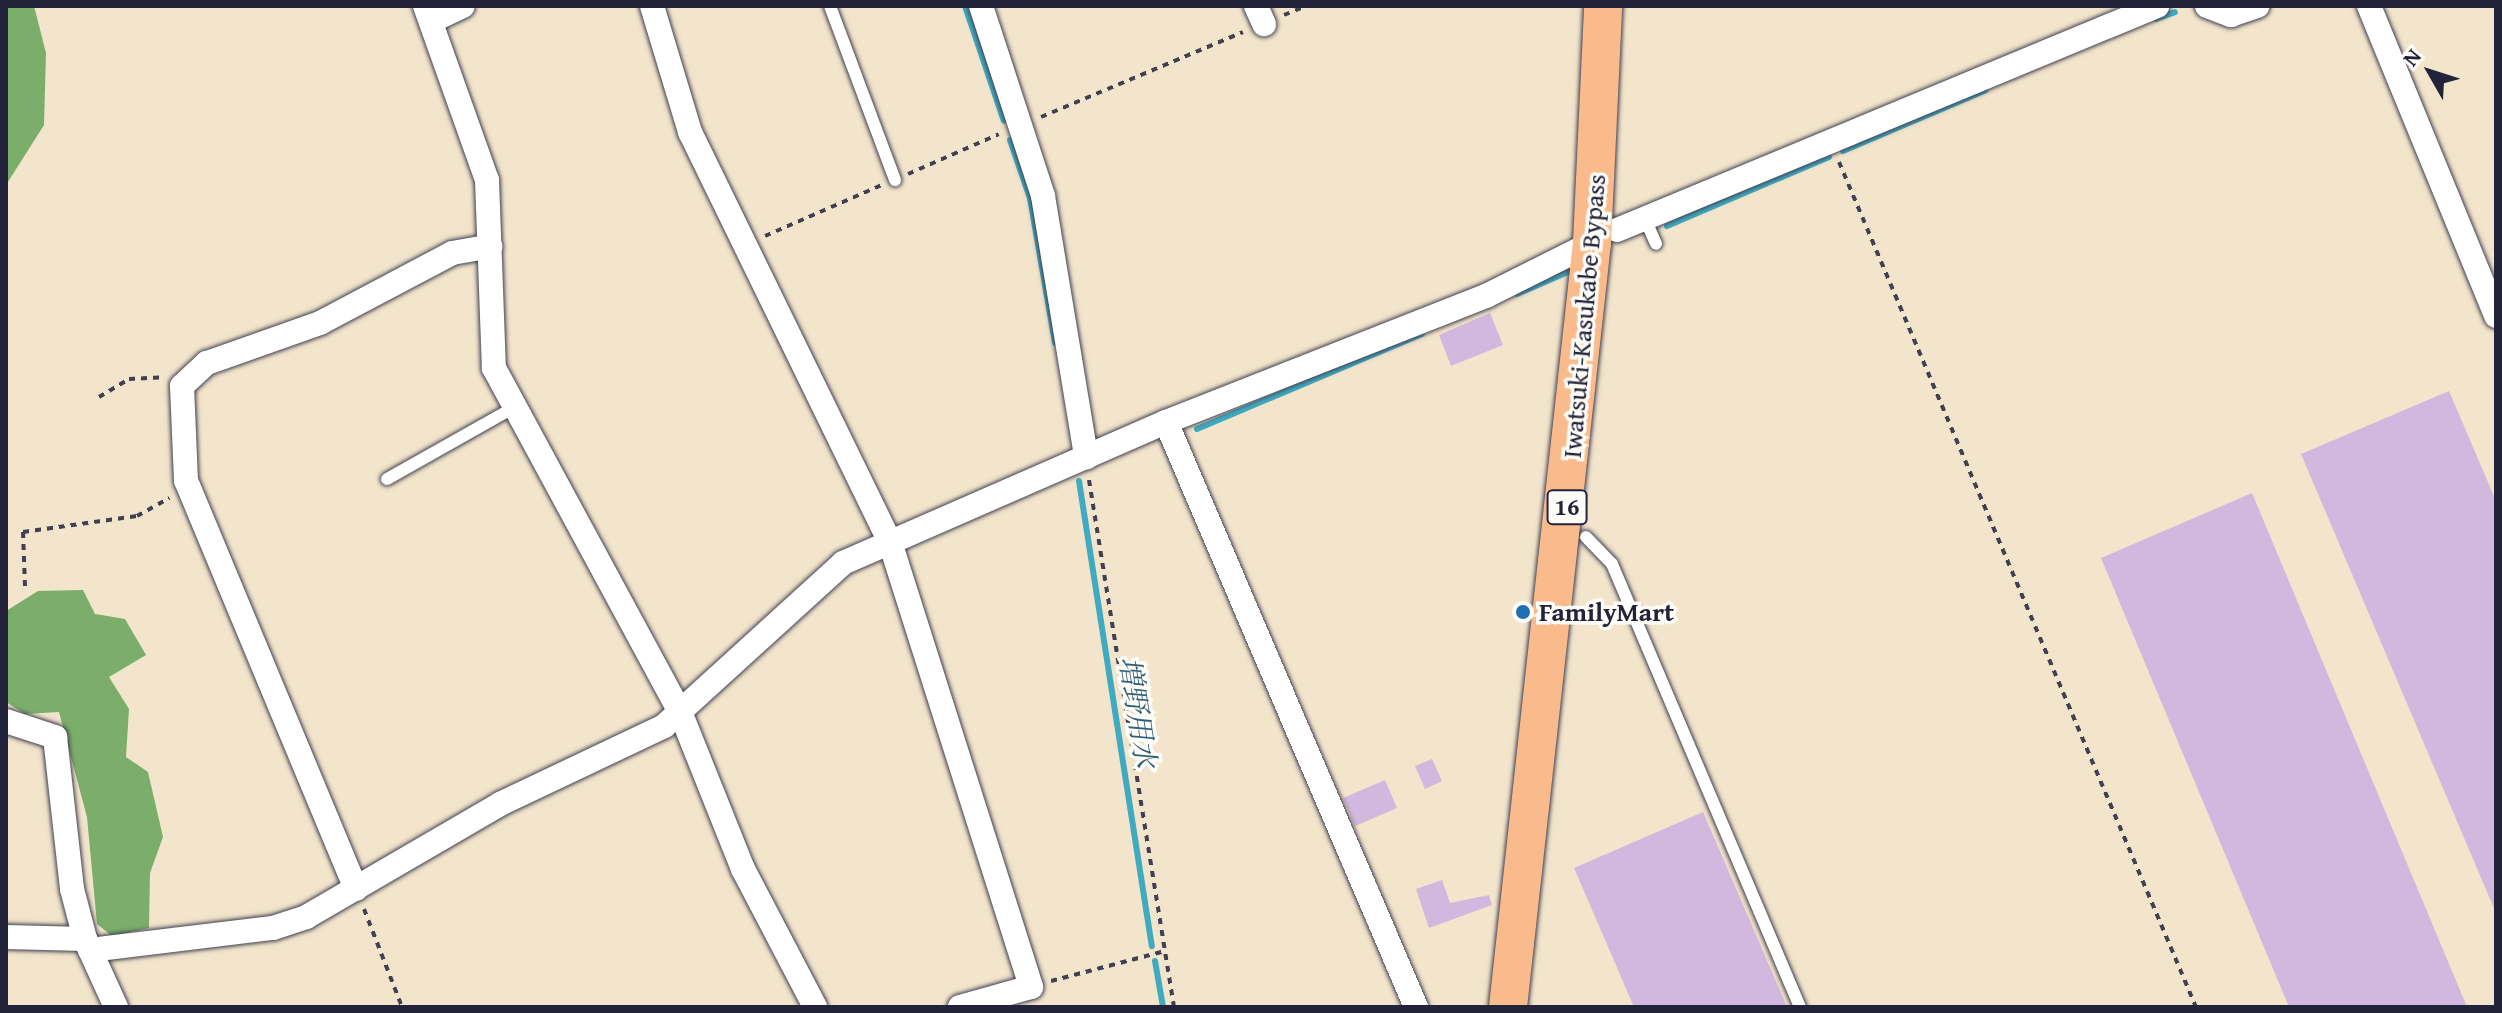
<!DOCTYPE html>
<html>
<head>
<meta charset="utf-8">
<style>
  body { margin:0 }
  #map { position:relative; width:2502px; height:1013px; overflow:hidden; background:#f2e5cb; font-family:"Gentium Book Plus","Noto Serif JP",serif }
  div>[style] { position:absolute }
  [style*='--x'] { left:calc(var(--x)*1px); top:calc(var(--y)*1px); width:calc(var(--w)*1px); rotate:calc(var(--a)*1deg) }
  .forest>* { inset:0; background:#7bae6a }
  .stream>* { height:6px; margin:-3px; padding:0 3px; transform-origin:3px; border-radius:3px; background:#40abc0 }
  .building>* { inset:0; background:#d2b7de }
  .path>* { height:4px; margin-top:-2px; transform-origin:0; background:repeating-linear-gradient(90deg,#413f51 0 6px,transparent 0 12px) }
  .roads { filter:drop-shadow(0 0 2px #413f51) drop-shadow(0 0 2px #413f51) }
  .service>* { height:12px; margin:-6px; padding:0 6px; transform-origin:6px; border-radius:6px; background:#fff }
  .minor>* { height:24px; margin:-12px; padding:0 12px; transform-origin:12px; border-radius:12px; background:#fff }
  .trunk>* { height:38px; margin:-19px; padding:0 19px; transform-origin:19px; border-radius:19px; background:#fabb8c }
  .dots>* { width:22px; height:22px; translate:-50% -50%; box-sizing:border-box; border:4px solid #fdfcf7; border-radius:50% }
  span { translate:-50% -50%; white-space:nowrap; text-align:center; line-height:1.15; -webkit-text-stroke:7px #fdfcf7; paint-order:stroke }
  .shield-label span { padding:2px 6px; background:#fdfcf7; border:2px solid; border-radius:6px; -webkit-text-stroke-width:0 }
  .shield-label { font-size:24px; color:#22223b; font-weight:700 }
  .street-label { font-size:26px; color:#22223b }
  .poi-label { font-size:26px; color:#22223b; font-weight:700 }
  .left { translate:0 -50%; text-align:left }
  .water-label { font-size:28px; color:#306077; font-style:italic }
  .frame { position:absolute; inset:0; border:8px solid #22223b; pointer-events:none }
  .north { position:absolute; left:2390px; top:32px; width:80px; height:80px; -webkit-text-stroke:6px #fdfcf7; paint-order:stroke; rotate:309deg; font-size:22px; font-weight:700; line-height:32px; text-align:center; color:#22223b }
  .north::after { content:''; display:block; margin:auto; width:28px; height:36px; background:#22223b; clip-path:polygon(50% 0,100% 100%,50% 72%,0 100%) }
</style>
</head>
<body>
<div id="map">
  <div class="forest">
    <i style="clip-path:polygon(6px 6px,34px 6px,46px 53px,44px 125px,6px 185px)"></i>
    <i style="clip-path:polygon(83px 590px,95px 614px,125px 619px,146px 655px,109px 677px,129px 709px,126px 757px,148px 772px,163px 837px,150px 873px,149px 928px,112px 936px,97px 924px,87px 817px,59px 712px,25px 714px,6px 702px,6px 611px,38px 591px)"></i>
  </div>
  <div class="stream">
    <i style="--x:965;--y:6;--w:121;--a:71.3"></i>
    <i style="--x:2156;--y:19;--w:20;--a:-20"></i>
    <i style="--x:1010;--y:140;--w:61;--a:71"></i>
    <i style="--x:1030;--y:198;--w:147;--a:80.2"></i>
    <i style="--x:1843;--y:151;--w:155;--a:-23.1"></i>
    <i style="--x:1667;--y:226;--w:176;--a:-23.1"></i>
    <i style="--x:1517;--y:294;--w:65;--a:-23.4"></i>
    <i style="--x:1197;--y:429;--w:244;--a:-22.9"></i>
    <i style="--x:1079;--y:481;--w:471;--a:81.1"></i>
    <i style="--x:1155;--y:961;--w:47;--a:80.1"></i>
  </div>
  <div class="building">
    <i style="clip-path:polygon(1490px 313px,1503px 345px,1451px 366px,1439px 335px)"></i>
    <i style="clip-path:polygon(2449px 391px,2496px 501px,2496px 913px,2301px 454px)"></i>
    <i style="clip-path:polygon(2252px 493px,2467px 1007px,2289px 1007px,2101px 558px)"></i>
    <i style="clip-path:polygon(1432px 759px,1442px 781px,1425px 789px,1415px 766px)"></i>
    <i style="clip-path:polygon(1385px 780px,1397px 808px,1355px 826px,1343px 798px)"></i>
    <i style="clip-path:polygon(1703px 812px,1787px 1007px,1634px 1007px,1574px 868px)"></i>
    <i style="clip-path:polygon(1442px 880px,1450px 903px,1489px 895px,1492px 905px,1429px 928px,1416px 889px)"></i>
  </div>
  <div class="path">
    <i style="--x:1284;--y:15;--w:24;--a:-22"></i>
    <i style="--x:1041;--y:117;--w:219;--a:-22.8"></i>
    <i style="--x:1839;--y:162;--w:917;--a:67.1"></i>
    <i style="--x:908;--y:174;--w:99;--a:-23.7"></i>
    <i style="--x:765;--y:236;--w:128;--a:-23.6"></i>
    <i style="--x:99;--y:397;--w:35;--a:-31"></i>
    <i style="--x:129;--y:379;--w:35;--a:-3"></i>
    <i style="--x:1089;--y:480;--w:534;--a:80.84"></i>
    <i style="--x:25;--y:586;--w:54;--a:-92.1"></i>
    <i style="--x:23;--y:532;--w:115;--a:-8"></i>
    <i style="--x:137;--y:516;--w:37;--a:-29"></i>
    <i style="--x:364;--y:909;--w:105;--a:68.8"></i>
    <i style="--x:1051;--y:981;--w:118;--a:-14.7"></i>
  </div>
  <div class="roads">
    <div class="service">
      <i style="--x:830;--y:6;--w:186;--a:69.5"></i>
      <i style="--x:1645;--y:219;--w:27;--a:66"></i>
      <i style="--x:387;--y:479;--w:145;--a:-29.4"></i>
      <i style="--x:1586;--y:537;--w:37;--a:46"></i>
      <i style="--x:1612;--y:564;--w:481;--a:67"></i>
    </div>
    <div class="minor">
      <i style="--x:425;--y:6;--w:185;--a:70.4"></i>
      <i style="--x:487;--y:180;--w:188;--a:87.9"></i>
      <i style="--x:494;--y:368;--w:393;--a:61.6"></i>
      <i style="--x:681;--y:714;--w:167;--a:68.2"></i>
      <i style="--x:743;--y:869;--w:156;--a:62.4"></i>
      <i style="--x:652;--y:6;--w:132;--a:73.2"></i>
      <i style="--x:690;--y:132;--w:456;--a:64"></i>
      <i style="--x:890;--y:542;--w:467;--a:72.4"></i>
      <i style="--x:1031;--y:987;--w:74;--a:164.3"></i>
      <i style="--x:981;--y:6;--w:200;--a:71.9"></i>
      <i style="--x:1043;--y:196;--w:265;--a:80.6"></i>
      <i style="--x:1256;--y:6;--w:20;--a:66"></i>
      <i style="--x:2207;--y:6;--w:26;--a:21"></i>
      <i style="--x:2231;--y:15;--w:28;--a:-19"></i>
      <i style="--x:2369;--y:6;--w:335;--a:67.7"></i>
      <i style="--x:431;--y:21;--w:35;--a:-25"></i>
      <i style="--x:1617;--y:230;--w:585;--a:-22.53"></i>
      <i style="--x:1166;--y:422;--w:636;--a:66.86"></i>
      <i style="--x:6;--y:721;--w:52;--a:18.1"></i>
      <i style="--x:55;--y:737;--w:153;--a:83.6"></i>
      <i style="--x:72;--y:889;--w:52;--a:75.4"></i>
      <i style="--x:85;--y:939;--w:75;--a:65.5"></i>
      <i style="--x:356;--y:889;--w:442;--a:-112.6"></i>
      <i style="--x:186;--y:481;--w:95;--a:-92.4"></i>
      <i style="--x:182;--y:386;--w:34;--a:-43"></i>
      <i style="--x:207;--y:363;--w:120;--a:-19.5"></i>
      <i style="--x:320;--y:323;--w:149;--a:-27.9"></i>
      <i style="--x:452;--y:253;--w:39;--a:-10"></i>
      <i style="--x:6;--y:937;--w:79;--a:1.5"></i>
      <i style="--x:90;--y:950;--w:184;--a:-6.9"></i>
      <i style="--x:273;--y:928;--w:35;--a:-18"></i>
      <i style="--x:306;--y:917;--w:225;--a:-30.2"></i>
      <i style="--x:500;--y:804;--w:182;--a:-25.4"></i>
      <i style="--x:664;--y:726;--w:242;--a:-42.3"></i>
      <i style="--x:843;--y:563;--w:352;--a:-23.6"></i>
      <i style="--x:1166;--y:422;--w:344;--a:-21.5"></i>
      <i style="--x:1486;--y:296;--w:119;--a:-26.6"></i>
    </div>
    <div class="trunk">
      <i style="--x:1508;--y:1007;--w:769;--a:-83.73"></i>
      <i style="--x:1592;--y:243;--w:237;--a:-87.3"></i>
    </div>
  </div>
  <div class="dots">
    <i style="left:1523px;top:612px;background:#1f6fb2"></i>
  </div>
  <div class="shield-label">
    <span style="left:1567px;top:507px">16</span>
  </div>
  <div class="street-label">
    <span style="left:1584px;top:316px;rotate:-85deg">Iwatsuki-Kasukabe Bypass</span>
  </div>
  <div class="poi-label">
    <span class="left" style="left:1539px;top:612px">FamilyMart</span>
  </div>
  <div class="water-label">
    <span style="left:1138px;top:712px;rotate:81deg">増野用水</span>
  </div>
  <div class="frame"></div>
  <div class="north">N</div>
</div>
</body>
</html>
